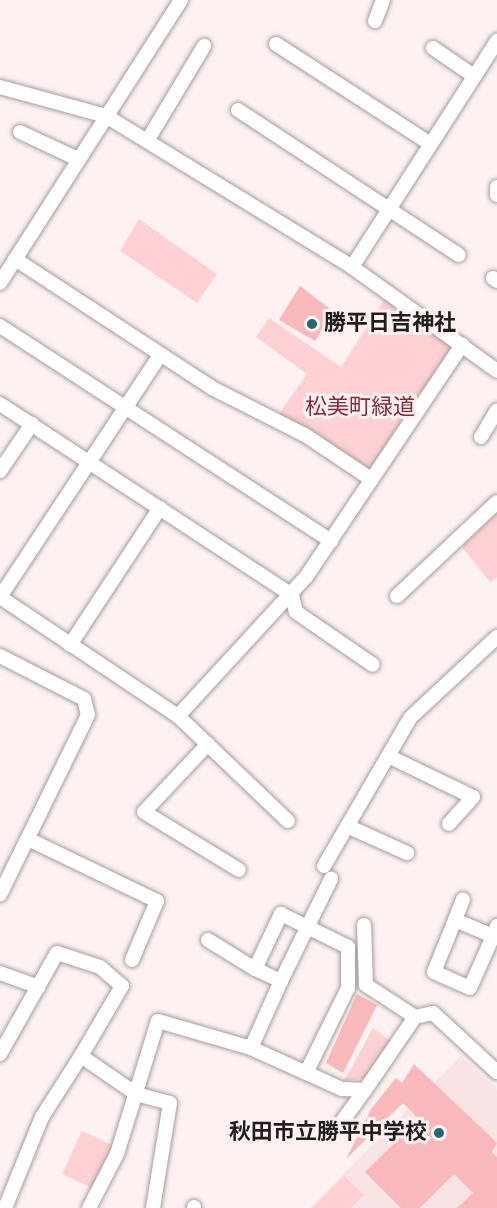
<!DOCTYPE html>
<html>
<head>
<meta charset="utf-8">
<style>
  body { margin:0 }
  #map { position:relative; width:497px; height:1208px; overflow:hidden; background:#fdf1f1; font-family:Karla,"Noto Sans JP",sans-serif }
  div>[style] { position:absolute }
  [style*='--x'] { left:calc(var(--x)*1px); top:calc(var(--y)*1px); width:calc(var(--w)*1px); rotate:calc(var(--a)*1deg) }
  .built>* { inset:0; background:#f9e4e5 }
  .green>* { inset:0; background:#fdd1d3 }
  .building>* { inset:0; background:#f8b8bc }
  .roads { filter:drop-shadow(0 0 2px #a79c9d) drop-shadow(0 0 2px #a79c9d) }
  .minor>* { height:14px; margin:-7px; padding:0 7px; transform-origin:7px; border-radius:7px; background:#fff }
  .dots>* { width:16px; height:16px; translate:-50% -50%; box-sizing:border-box; border:3px solid #fdf1f1; border-radius:50% }
  span { translate:-50% -50%; white-space:nowrap; text-align:center; line-height:1.15; -webkit-text-stroke:6px #fdf1f1; paint-order:stroke }
  .poi-label { font-size:22px; color:#211d1d; font-weight:700 }
  .left { translate:0 -50%; text-align:left }
  .right { translate:-100% -50%; text-align:right }
  .park-label { font-size:22px; color:#842a39 }
</style>
</head>
<body>
<div id="map">
  <div class="built">
    <i style="clip-path:polygon(461px 1056px,497px 1089px,497px 1208px,310px 1208px)"></i>
  </div>
  <div class="green">
    <i style="clip-path:polygon(139px 219px,217px 274px,197px 303px,120px 251px)"></i>
    <i style="clip-path:polygon(387px 296px,457px 345px,371px 472px,279px 414px,307px 374px,256px 337px,269px 318px,341px 367px)"></i>
    <i style="clip-path:polygon(497px 513px,497px 577px,490px 582px,462px 547px)"></i>
    <i style="clip-path:polygon(373px 1028px,392px 1042px,371px 1077px,344px 1081px)"></i>
    <i style="clip-path:polygon(82px 1131px,112px 1145px,92px 1188px,62px 1174px)"></i>
    <i style="clip-path:polygon(344px 1176px,364px 1195px,351px 1208px,313px 1208px)"></i>
  </div>
  <div class="building">
    <i style="clip-path:polygon(300px 286px,329px 308px,324px 316px,329px 319px,315px 341px,279px 320px)"></i>
    <i style="clip-path:polygon(357px 994px,377px 1005px,343px 1073px,326px 1063px)"></i>
    <i style="clip-path:polygon(414px 1064px,497px 1143px,492px 1152px,497px 1157px,497px 1208px,457px 1208px,473px 1193px,454px 1174px,420px 1208px,401px 1208px,365px 1172px,419px 1119px,403px 1103px,346px 1159px,371px 1109px,396px 1078px,402px 1083px)"></i>
  </div>
  <div class="roads">
    <div class="minor">
      <i style="--x:375;--y:21;--w:22;--a:-69"></i>
      <i style="--x:276;--y:44;--w:182;--a:32.9"></i>
      <i style="--x:433;--y:48;--w:50;--a:34.3"></i>
      <i style="--x:0;--y:87;--w:110;--a:15.3"></i>
      <i style="--x:106;--y:116;--w:289;--a:31.5"></i>
      <i style="--x:352;--y:267;--w:178;--a:35.6"></i>
      <i style="--x:238;--y:110;--w:264;--a:33.3"></i>
      <i style="--x:20;--y:132;--w:64;--a:25"></i>
      <i style="--x:147;--y:141;--w:111;--a:-59"></i>
      <i style="--x:497;--y:187;--w:8;--a:90"></i>
      <i style="--x:15;--y:259;--w:235;--a:33.2"></i>
      <i style="--x:212;--y:388;--w:104;--a:26.8"></i>
      <i style="--x:305;--y:435;--w:79;--a:33.7"></i>
      <i style="--x:352;--y:267;--w:269;--a:-57.3"></i>
      <i style="--x:493;--y:278;--w:5;--a:37"></i>
      <i style="--x:0;--y:283;--w:336;--a:-57.4"></i>
      <i style="--x:0;--y:326;--w:395;--a:33"></i>
      <i style="--x:0;--y:404;--w:349;--a:33.2"></i>
      <i style="--x:292;--y:595;--w:17;--a:77"></i>
      <i style="--x:296;--y:612;--w:93;--a:34.5"></i>
      <i style="--x:481;--y:437;--w:31;--a:-59"></i>
      <i style="--x:0;--y:471;--w:57;--a:-55.8"></i>
      <i style="--x:397;--y:596;--w:137;--a:-43.2"></i>
      <i style="--x:0;--y:597;--w:214;--a:33.8"></i>
      <i style="--x:178;--y:716;--w:189;--a:-47.4"></i>
      <i style="--x:306;--y:577;--w:280;--a:-56.1"></i>
      <i style="--x:0;--y:597;--w:290;--a:-56.5"></i>
      <i style="--x:70;--y:645;--w:164;--a:-56.7"></i>
      <i style="--x:0;--y:656;--w:94;--a:27.1"></i>
      <i style="--x:84;--y:699;--w:16;--a:76"></i>
      <i style="--x:88;--y:715;--w:200;--a:116.1"></i>
      <i style="--x:178;--y:716;--w:152;--a:43.7"></i>
      <i style="--x:208;--y:744;--w:93;--a:133.3"></i>
      <i style="--x:144;--y:812;--w:111;--a:31.4"></i>
      <i style="--x:388;--y:756;--w:94;--a:25.8"></i>
      <i style="--x:473;--y:797;--w:36;--a:132"></i>
      <i style="--x:347;--y:826;--w:66;--a:24.2"></i>
      <i style="--x:28;--y:839;--w:143;--a:25.7"></i>
      <i style="--x:157;--y:901;--w:64;--a:113"></i>
      <i style="--x:324;--y:866;--w:171;--a:-59.8"></i>
      <i style="--x:410;--y:718;--w:119;--a:-43"></i>
      <i style="--x:455;--y:920;--w:22;--a:-69"></i>
      <i style="--x:364;--y:925;--w:60;--a:88.1"></i>
      <i style="--x:366;--y:985;--w:59;--a:33.1"></i>
      <i style="--x:493;--y:936;--w:41;--a:-157.2"></i>
      <i style="--x:455;--y:920;--w:56;--a:112"></i>
      <i style="--x:434;--y:972;--w:39;--a:24"></i>
      <i style="--x:470;--y:988;--w:57;--a:-66.1"></i>
      <i style="--x:493;--y:936;--w:11;--a:-68"></i>
      <i style="--x:208;--y:940;--w:55;--a:31.7"></i>
      <i style="--x:0;--y:973;--w:41;--a:19.7"></i>
      <i style="--x:281;--y:981;--w:114;--a:-63.9"></i>
      <i style="--x:251;--y:1048;--w:73;--a:-65.9"></i>
      <i style="--x:281;--y:981;--w:29;--a:-155"></i>
      <i style="--x:255;--y:969;--w:61;--a:-64.7"></i>
      <i style="--x:281;--y:914;--w:75;--a:26.2"></i>
      <i style="--x:348;--y:947;--w:41;--a:90"></i>
      <i style="--x:348;--y:988;--w:93;--a:116.3"></i>
      <i style="--x:0;--y:1054;--w:116;--a:-60.6"></i>
      <i style="--x:57;--y:953;--w:45;--a:18"></i>
      <i style="--x:100;--y:967;--w:29;--a:41"></i>
      <i style="--x:122;--y:986;--w:81;--a:120.4"></i>
      <i style="--x:341;--y:1123;--w:41;--a:-54"></i>
      <i style="--x:5;--y:1208;--w:98;--a:-67.9"></i>
      <i style="--x:42;--y:1117;--w:72;--a:-57.4"></i>
      <i style="--x:81;--y:1056;--w:67;--a:34.6"></i>
      <i style="--x:136;--y:1094;--w:35;--a:15"></i>
      <i style="--x:170;--y:1103;--w:106;--a:99.2"></i>
      <i style="--x:89;--y:1208;--w:61;--a:-62.6"></i>
      <i style="--x:117;--y:1154;--w:139;--a:-72.9"></i>
      <i style="--x:158;--y:1021;--w:97;--a:16.2"></i>
      <i style="--x:251;--y:1048;--w:100;--a:24.3"></i>
      <i style="--x:342;--y:1089;--w:23;--a:2"></i>
      <i style="--x:365;--y:1090;--w:88;--a:-55.6"></i>
      <i style="--x:415;--y:1017;--w:18;--a:-13"></i>
      <i style="--x:433;--y:1013;--w:87;--a:42.7"></i>
      <i style="--x:194;--y:1208;--w:1;--a:-90"></i>
    </div>
  </div>
  <div class="dots">
    <i style="left:312px;top:324px;background:#1f6b6b"></i>
    <i style="left:439px;top:1133px;background:#1f6b6b"></i>
  </div>
  <div class="poi-label">
    <span class="left" style="left:324px;top:324px">勝平日吉神社</span>
    <span class="right" style="left:427px;top:1133px">秋田市立勝平中学校</span>
  </div>
  <div class="park-label">
    <span style="left:360px;top:408px">松美町緑道</span>
  </div>
</div>
</body>
</html>
